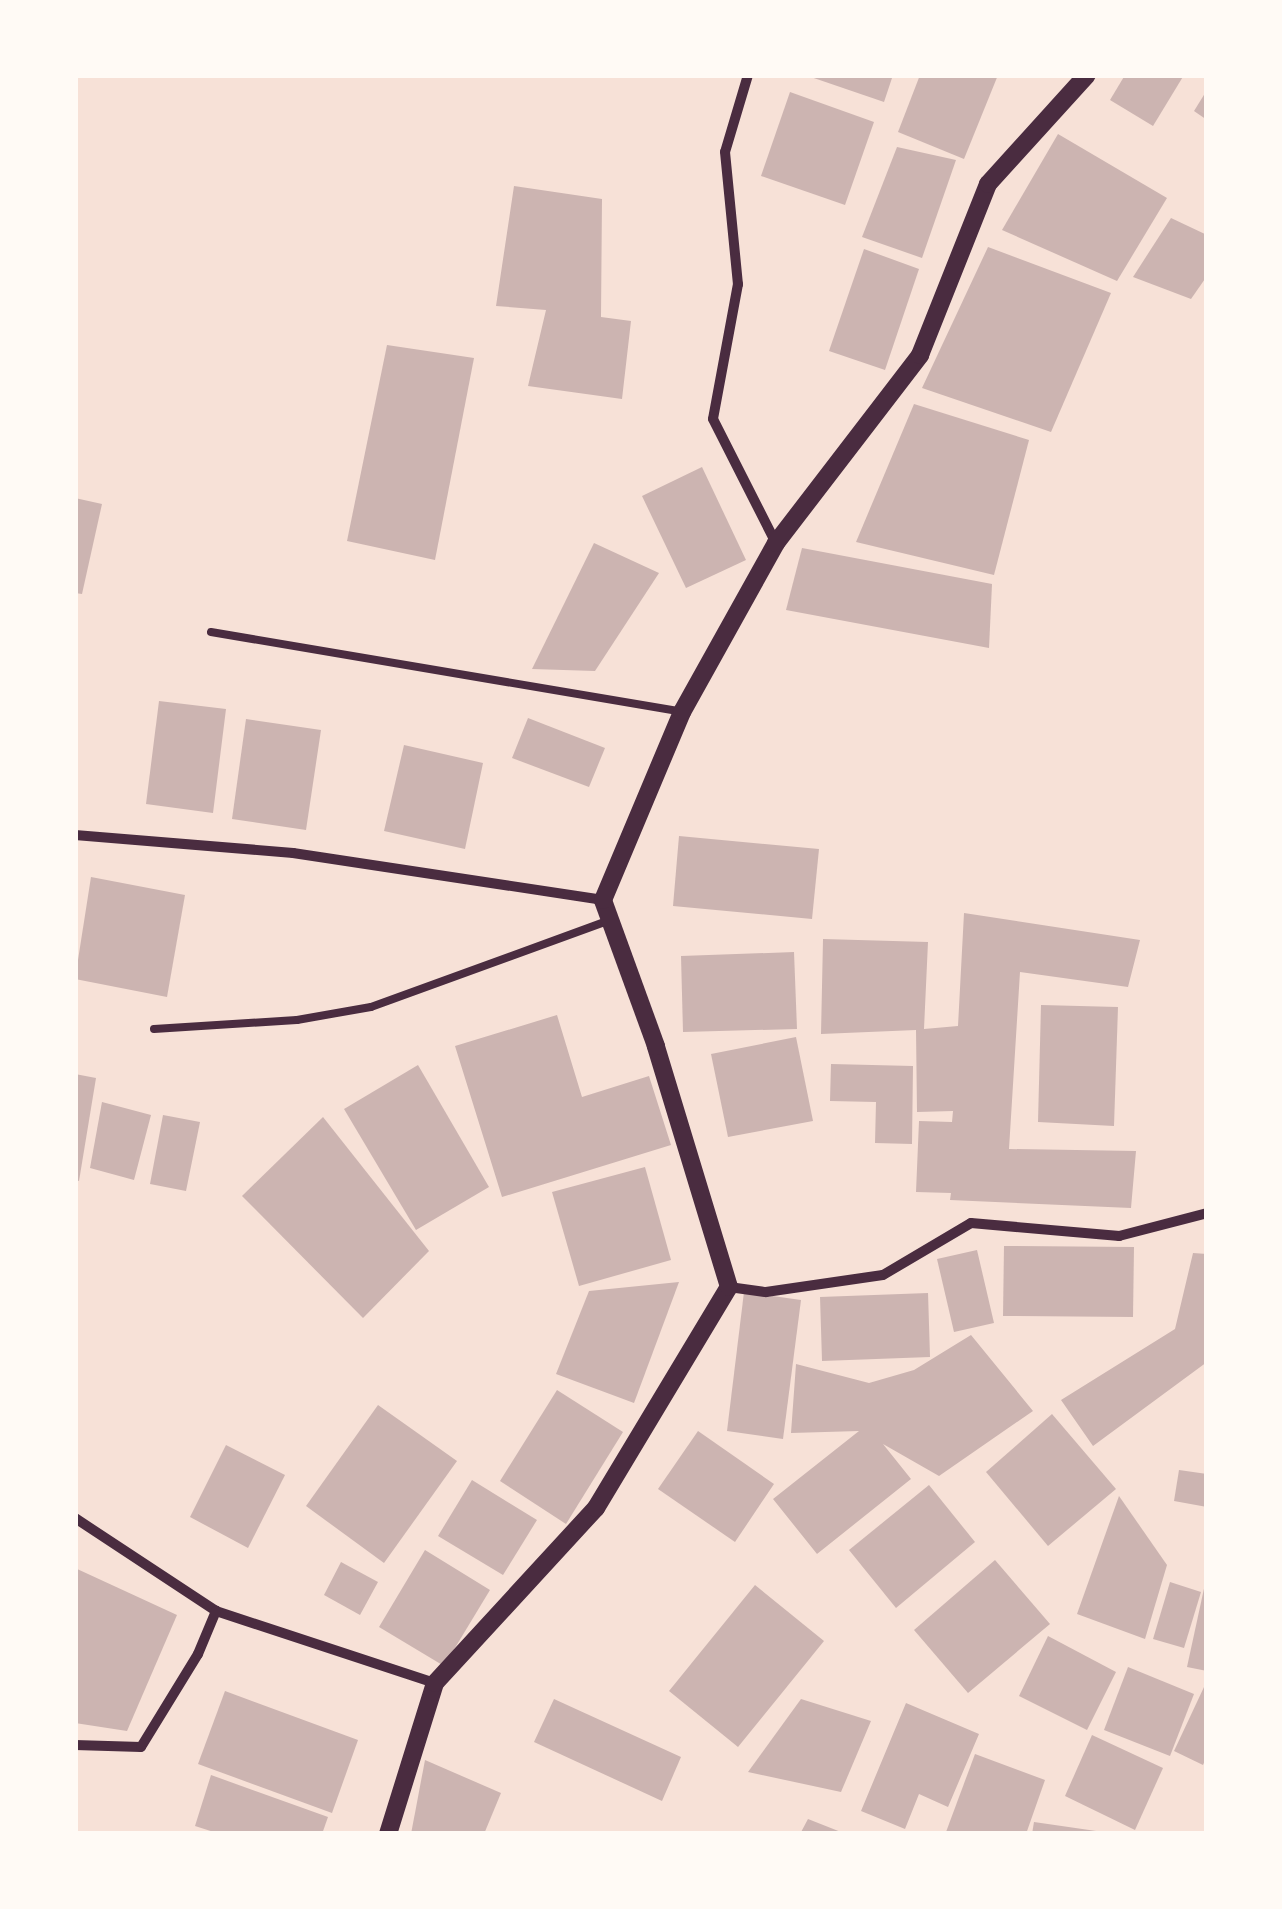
<!DOCTYPE html>
<html>
<head>
<meta charset="utf-8">
<style>
  body { margin:0 }
  #map { position:relative; width:1282px; height:1909px; overflow:hidden; background:#f7e1d7; font-family:"Zilla Slab",serif }
  div>[style] { position:absolute }
  [style*='--x'] { left:calc(var(--x)*1px); top:calc(var(--y)*1px); width:calc(var(--w)*1px); rotate:calc(var(--a)*1deg) }
  .building>* { inset:0; background:#ccb4b1 }
  .service>* { height:8px; margin:-4px; padding:0 4px; transform-origin:4px; border-radius:4px; background:#4a2c40 }
  .minor>* { height:10px; margin:-5px; padding:0 5px; transform-origin:5px; border-radius:5px; background:#4a2c40 }
  .tertiary>* { height:18px; margin:-9px; padding:0 9px; transform-origin:9px; border-radius:9px; background:#4a2c40 }
  span { translate:-50% -50%; white-space:nowrap; text-align:center; line-height:1.15; -webkit-text-stroke:8px #fffaf5; paint-order:stroke }
  .frame { position:absolute; inset:0; border:78px solid #fffaf5; pointer-events:none }
</style>
</head>
<body>
<div id="map">
  <div class="building">
    <i style="clip-path:polygon(805px 75px,893px 75px,884px 102px)"></i>
    <i style="clip-path:polygon(920px 75px,998px 75px,964px 159px,898px 132px)"></i>
    <i style="clip-path:polygon(1125px 75px,1184px 75px,1153px 126px,1110px 100px)"></i>
    <i style="clip-path:polygon(1207px 90px,1207px 120px,1194px 111px)"></i>
    <i style="clip-path:polygon(790px 92px,874px 122px,845px 205px,761px 176px)"></i>
    <i style="clip-path:polygon(1058px 134px,1167px 198px,1117px 281px,1002px 230px)"></i>
    <i style="clip-path:polygon(897px 147px,956px 160px,922px 258px,862px 237px)"></i>
    <i style="clip-path:polygon(514px 186px,602px 199px,601px 317px,631px 321px,622px 399px,528px 386px,546px 310px,496px 306px)"></i>
    <i style="clip-path:polygon(1171px 218px,1207px 235px,1207px 276px,1191px 299px,1133px 277px)"></i>
    <i style="clip-path:polygon(988px 247px,1111px 293px,1051px 432px,922px 388px)"></i>
    <i style="clip-path:polygon(864px 249px,919px 269px,885px 370px,829px 351px)"></i>
    <i style="clip-path:polygon(387px 345px,474px 358px,435px 560px,347px 541px)"></i>
    <i style="clip-path:polygon(914px 404px,1029px 440px,994px 575px,856px 542px)"></i>
    <i style="clip-path:polygon(702px 467px,746px 560px,686px 588px,642px 496px)"></i>
    <i style="clip-path:polygon(75px 498px,102px 504px,82px 594px,75px 593px)"></i>
    <i style="clip-path:polygon(594px 543px,659px 573px,595px 671px,532px 669px)"></i>
    <i style="clip-path:polygon(802px 548px,992px 584px,989px 648px,786px 610px)"></i>
    <i style="clip-path:polygon(159px 701px,226px 709px,213px 813px,146px 804px)"></i>
    <i style="clip-path:polygon(528px 718px,605px 748px,589px 787px,512px 758px)"></i>
    <i style="clip-path:polygon(246px 719px,321px 730px,306px 830px,232px 819px)"></i>
    <i style="clip-path:polygon(404px 745px,483px 763px,465px 849px,384px 831px)"></i>
    <i style="clip-path:polygon(679px 836px,819px 849px,812px 919px,673px 906px)"></i>
    <i style="clip-path:polygon(91px 877px,185px 895px,167px 997px,75px 979px)"></i>
    <i style="clip-path:polygon(964px 913px,1140px 940px,1128px 987px,1020px 972px,1009px 1149px,1136px 1151px,1131px 1208px,950px 1200px,951px 1193px,916px 1192px,919px 1121px,952px 1122px,953px 1111px,917px 1112px,916px 1030px,821px 1034px,823px 939px,928px 942px,924px 1029px,958px 1026px)"></i>
    <i style="clip-path:polygon(794px 952px,797px 1029px,683px 1032px,681px 956px)"></i>
    <i style="clip-path:polygon(1041px 1005px,1118px 1007px,1114px 1126px,1038px 1122px)"></i>
    <i style="clip-path:polygon(557px 1015px,582px 1097px,649px 1076px,671px 1145px,502px 1197px,455px 1046px)"></i>
    <i style="clip-path:polygon(796px 1037px,813px 1121px,728px 1137px,711px 1054px)"></i>
    <i style="clip-path:polygon(831px 1064px,913px 1066px,912px 1144px,875px 1143px,876px 1102px,830px 1101px)"></i>
    <i style="clip-path:polygon(418px 1065px,489px 1187px,416px 1230px,344px 1109px)"></i>
    <i style="clip-path:polygon(75px 1074px,96px 1078px,79px 1181px,75px 1180px)"></i>
    <i style="clip-path:polygon(102px 1102px,151px 1115px,134px 1180px,90px 1168px)"></i>
    <i style="clip-path:polygon(163px 1115px,200px 1122px,186px 1191px,150px 1184px)"></i>
    <i style="clip-path:polygon(323px 1117px,429px 1251px,363px 1318px,242px 1196px)"></i>
    <i style="clip-path:polygon(645px 1167px,671px 1260px,579px 1286px,552px 1192px)"></i>
    <i style="clip-path:polygon(1004px 1246px,1134px 1247px,1133px 1317px,1003px 1316px)"></i>
    <i style="clip-path:polygon(977px 1250px,994px 1323px,954px 1332px,937px 1259px)"></i>
    <i style="clip-path:polygon(1193px 1253px,1207px 1254px,1207px 1362px,1093px 1446px,1061px 1400px,1175px 1329px)"></i>
    <i style="clip-path:polygon(679px 1282px,634px 1403px,556px 1374px,589px 1291px)"></i>
    <i style="clip-path:polygon(744px 1292px,801px 1300px,783px 1439px,727px 1431px)"></i>
    <i style="clip-path:polygon(928px 1293px,930px 1357px,822px 1361px,820px 1297px)"></i>
    <i style="clip-path:polygon(971px 1335px,1033px 1411px,939px 1476px,883px 1444px,911px 1479px,817px 1554px,773px 1499px,859px 1431px,791px 1433px,796px 1364px,869px 1383px,914px 1370px)"></i>
    <i style="clip-path:polygon(557px 1390px,623px 1432px,566px 1524px,500px 1481px)"></i>
    <i style="clip-path:polygon(378px 1405px,457px 1461px,384px 1563px,306px 1506px)"></i>
    <i style="clip-path:polygon(1052px 1414px,1116px 1489px,1048px 1546px,986px 1472px)"></i>
    <i style="clip-path:polygon(698px 1431px,774px 1484px,735px 1542px,658px 1489px)"></i>
    <i style="clip-path:polygon(226px 1445px,285px 1475px,248px 1548px,190px 1517px)"></i>
    <i style="clip-path:polygon(1179px 1470px,1207px 1474px,1207px 1507px,1174px 1501px)"></i>
    <i style="clip-path:polygon(472px 1480px,537px 1520px,503px 1575px,438px 1536px)"></i>
    <i style="clip-path:polygon(929px 1485px,975px 1542px,896px 1608px,849px 1550px)"></i>
    <i style="clip-path:polygon(1119px 1496px,1167px 1565px,1145px 1639px,1077px 1614px)"></i>
    <i style="clip-path:polygon(425px 1550px,490px 1590px,444px 1666px,379px 1627px)"></i>
    <i style="clip-path:polygon(995px 1560px,1050px 1624px,968px 1693px,914px 1630px)"></i>
    <i style="clip-path:polygon(341px 1562px,378px 1582px,360px 1615px,324px 1595px)"></i>
    <i style="clip-path:polygon(75px 1568px,177px 1615px,127px 1731px,75px 1723px)"></i>
    <i style="clip-path:polygon(1170px 1582px,1201px 1592px,1184px 1648px,1153px 1639px)"></i>
    <i style="clip-path:polygon(1205px 1584px,1207px 1585px,1207px 1671px,1187px 1667px)"></i>
    <i style="clip-path:polygon(755px 1585px,824px 1641px,738px 1747px,669px 1691px)"></i>
    <i style="clip-path:polygon(1048px 1636px,1116px 1672px,1087px 1730px,1019px 1696px)"></i>
    <i style="clip-path:polygon(1128px 1667px,1194px 1694px,1170px 1756px,1104px 1730px)"></i>
    <i style="clip-path:polygon(1204px 1687px,1207px 1756px,1203px 1765px,1174px 1751px)"></i>
    <i style="clip-path:polygon(225px 1691px,358px 1740px,332px 1813px,198px 1764px)"></i>
    <i style="clip-path:polygon(554px 1699px,681px 1757px,662px 1801px,534px 1742px)"></i>
    <i style="clip-path:polygon(801px 1699px,871px 1721px,841px 1792px,748px 1772px)"></i>
    <i style="clip-path:polygon(906px 1703px,979px 1734px,948px 1807px,919px 1794px,905px 1829px,861px 1811px)"></i>
    <i style="clip-path:polygon(1092px 1735px,1163px 1768px,1135px 1830px,1065px 1796px)"></i>
    <i style="clip-path:polygon(975px 1754px,1045px 1780px,1026px 1834px,946px 1832px)"></i>
    <i style="clip-path:polygon(425px 1760px,501px 1793px,484px 1834px,411px 1834px)"></i>
    <i style="clip-path:polygon(211px 1775px,328px 1817px,322px 1834px,220px 1834px,195px 1826px)"></i>
    <i style="clip-path:polygon(808px 1819px,846px 1834px,800px 1834px)"></i>
    <i style="clip-path:polygon(1034px 1822px,1103px 1832px,1103px 1834px,1032px 1834px)"></i>
  </div>
  <div class="service">
    <i style="--x:211;--y:632;--w:478;--a:9.6"></i>
    <i style="--x:154;--y:1029;--w:143;--a:-3.6"></i>
    <i style="--x:297;--y:1020;--w:75;--a:-10"></i>
    <i style="--x:371;--y:1007;--w:254;--a:-20"></i>
  </div>
  <div class="minor">
    <i style="--x:748;--y:75;--w:80;--a:106.6"></i>
    <i style="--x:725;--y:152;--w:133;--a:84.4"></i>
    <i style="--x:738;--y:284;--w:137;--a:100.5"></i>
    <i style="--x:713;--y:419;--w:139;--a:63.1"></i>
    <i style="--x:75;--y:835;--w:219;--a:4.7"></i>
    <i style="--x:293;--y:853;--w:314;--a:8.6"></i>
    <i style="--x:729;--y:1287;--w:37;--a:8"></i>
    <i style="--x:766;--y:1292;--w:118;--a:-8.3"></i>
    <i style="--x:883;--y:1275;--w:102;--a:-30.6"></i>
    <i style="--x:971;--y:1223;--w:149;--a:5"></i>
    <i style="--x:1119;--y:1236;--w:91;--a:-14.6"></i>
    <i style="--x:75;--y:1518;--w:169;--a:33.4"></i>
    <i style="--x:216;--y:1611;--w:231;--a:18.2"></i>
    <i style="--x:75;--y:1745;--w:66;--a:1.7"></i>
    <i style="--x:141;--y:1747;--w:109;--a:-58.5"></i>
    <i style="--x:198;--y:1654;--w:47;--a:-67.3"></i>
  </div>
  <div class="tertiary">
    <i style="--x:388;--y:1834;--w:158;--a:-72.7"></i>
    <i style="--x:435;--y:1683;--w:238;--a:-47.4"></i>
    <i style="--x:596;--y:1508;--w:258;--a:-59"></i>
    <i style="--x:729;--y:1287;--w:252;--a:-106.9"></i>
    <i style="--x:656;--y:1046;--w:155;--a:-110"></i>
    <i style="--x:603;--y:900;--w:204;--a:-67.2"></i>
    <i style="--x:682;--y:712;--w:193;--a:-60.9"></i>
    <i style="--x:776;--y:543;--w:237;--a:-52.5"></i>
    <i style="--x:920;--y:355;--w:184;--a:-68.3"></i>
    <i style="--x:988;--y:184;--w:147;--a:-47.8"></i>
  </div>
  <div class="frame"></div>
</div>
</body>
</html>
